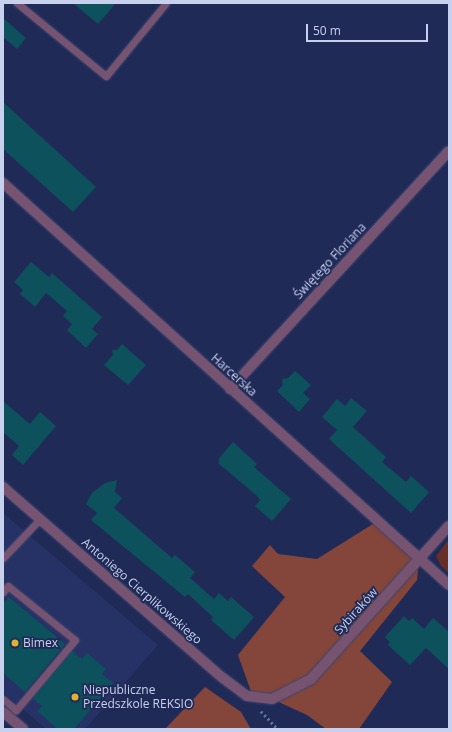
<!DOCTYPE html>
<html>
<head>
<meta charset="utf-8">
<style>
  body { margin:0 }
  #map { position:relative; width:452px; height:732px; overflow:hidden; background:#202a57; font-family:"Open Sans",sans-serif }
  div>[style] { position:absolute }
  [style*='--x'] { left:calc(var(--x)*1px); top:calc(var(--y)*1px); width:calc(var(--w)*1px); rotate:calc(var(--a)*1deg) }
  .built>* { inset:0; background:#263265 }
  .green>* { inset:0; background:#672f26 }
  .forest>* { inset:0; background:#84463b }
  .building>* { inset:0; background:#0d515c }
  .path>* { height:2.5px; margin-top:-1.25px; transform-origin:0; background:repeating-linear-gradient(90deg,#697298 0 2px,transparent 0 5px) }
  .roads { filter:drop-shadow(0 0 1px #3b456f) drop-shadow(0 0 1px #3b456f) }
  .service>* { height:7px; margin:-3.5px; padding:0 3.5px; transform-origin:3.5px; border-radius:3.5px; background:#775372 }
  .minor>* { height:10px; margin:-5px; padding:0 5px; transform-origin:5px; border-radius:5px; background:#775372 }
  .dots>* { width:11px; height:11px; translate:-50% -50%; box-sizing:border-box; border:2px solid #202a57; border-radius:50% }
  span { translate:-50% -50%; white-space:nowrap; text-align:center; line-height:1.15; -webkit-text-stroke:3.5px #202a57; paint-order:stroke }
  .street-label { font-size:12px; color:#c7d0ed }
  .poi-label { font-size:12px; color:#c7d0ed }
  .left { translate:0 -50%; text-align:left }
  .frame { position:absolute; inset:0; border:4px solid #c7d0ed; pointer-events:none }
  .scale { position:absolute; left:306px; top:24px; width:122px; height:18px; box-sizing:border-box; border:2px solid #c7d0ed; border-top:0; padding-left:5px; font-size:12px; line-height:14px; white-space:nowrap; color:#c7d0ed; -webkit-text-stroke:3px #202a57; paint-order:stroke }
</style>
</head>
<body>
<div id="map">
  <div class="built">
    <i style="clip-path:polygon(3px 513px,158px 645px,85px 729px,46px 729px,3px 692px)"></i>
  </div>
  <div class="green">
    <i style="clip-path:polygon(449px 539px,449px 573px,441px 566px,436px 556px)"></i>
  </div>
  <div class="forest">
    <i style="clip-path:polygon(376px 522px,419px 560px,417px 580px,360px 651px,392px 682px,359px 729px,326px 729px,307px 715px,272px 699px,253px 697px,238px 655px,285px 597px,252px 566px,270px 545px,278px 554px,317px 559px)"></i>
    <i style="clip-path:polygon(205px 687px,241px 712px,251px 729px,165px 729px)"></i>
  </div>
  <div class="building">
    <i style="clip-path:polygon(73px 3px,116px 3px,98px 24px)"></i>
    <i style="clip-path:polygon(3px 18px,26px 38px,17px 49px,3px 37px)"></i>
    <i style="clip-path:polygon(3px 102px,96px 187px,73px 212px,3px 149px)"></i>
    <i style="clip-path:polygon(31px 262px,49px 277px,52px 273px,102px 317px,92px 329px,98px 334px,86px 348px,67px 330px,72px 324px,63px 316px,67px 311px,46px 293px,35px 307px,20px 294px,23px 290px,14px 282px)"></i>
    <i style="clip-path:polygon(122px 344px,146px 365px,128px 385px,104px 365px,113px 355px,112px 350px,117px 350px)"></i>
    <i style="clip-path:polygon(295px 371px,311px 385px,303px 393px,310px 399px,299px 412px,277px 391px,283px 385px,282px 379px,288px 378px)"></i>
    <i style="clip-path:polygon(351px 398px,367px 411px,353px 427px,386px 457px,382px 462px,406px 482px,411px 476px,429px 492px,411px 513px,329px 439px,337px 430px,322px 417px,337px 399px,345px 406px)"></i>
    <i style="clip-path:polygon(3px 401px,30px 424px,40px 412px,56px 426px,23px 465px,12px 455px,19px 446px,3px 432px)"></i>
    <i style="clip-path:polygon(233px 442px,257px 464px,254px 467px,291px 499px,272px 521px,255px 506px,260px 500px,256px 495px,219px 464px,219px 458px)"></i>
    <i style="clip-path:polygon(117px 480px,115px 492px,122px 498px,114px 508px,172px 558px,175px 555px,195px 572px,190px 578px,214px 599px,219px 593px,228px 601px,231px 597px,254px 617px,234px 640px,211px 620px,213px 617px,188px 594px,185px 597px,91px 520px,97px 513px,86px 504px,92px 493px,105px 483px)"></i>
    <i style="clip-path:polygon(9px 597px,65px 644px,25px 692px,3px 673px,3px 604px)"></i>
    <i style="clip-path:polygon(404px 616px,409px 621px,412px 618px,424px 629px,433px 618px,449px 632px,449px 669px,426px 648px,410px 665px,388px 645px,390px 642px,385px 637px)"></i>
    <i style="clip-path:polygon(72px 651px,82px 659px,87px 653px,106px 669px,102px 674px,113px 683px,74px 729px,58px 729px,37px 711px,42px 706px,32px 698px)"></i>
  </div>
  <div class="path">
    <i style="--x:261;--y:711;--w:25;--a:47"></i>
  </div>
  <div class="roads">
    <div class="service">
      <i style="--x:17;--y:3;--w:115;--a:39.4"></i>
      <i style="--x:106;--y:76;--w:94;--a:-50.6"></i>
      <i style="--x:3;--y:558;--w:54;--a:-46.5"></i>
      <i style="--x:3;--y:592;--w:8;--a:-50"></i>
      <i style="--x:8;--y:586;--w:86;--a:38.9"></i>
      <i style="--x:75;--y:640;--w:92;--a:130.1"></i>
      <i style="--x:16;--y:710;--w:17;--a:-140"></i>
    </div>
    <div class="minor">
      <i style="--x:3;--y:183;--w:600;--a:42.03"></i>
      <i style="--x:230;--y:389;--w:323;--a:-47.4"></i>
      <i style="--x:3;--y:487;--w:291;--a:41"></i>
      <i style="--x:223;--y:678;--w:30;--a:37"></i>
      <i style="--x:247;--y:696;--w:25;--a:7"></i>
      <i style="--x:272;--y:699;--w:44;--a:-27.1"></i>
      <i style="--x:311;--y:679;--w:206;--a:-48"></i>
      <i style="--x:3;--y:712;--w:26;--a:40"></i>
    </div>
  </div>
  <div class="dots">
    <i style="left:15px;top:643px;background:#dab333"></i>
    <i style="left:75px;top:697px;background:#dab333"></i>
  </div>
  <div class="street-label">
    <span style="left:330px;top:261px;rotate:-47deg">Świętego Floriana</span>
    <span style="left:234px;top:375px;rotate:42deg">Harcerska</span>
    <span style="left:142px;top:591px;rotate:41deg">Antoniego Cierplikowskiego</span>
    <span style="left:356px;top:611px;rotate:-48deg">Sybiraków</span>
  </div>
  <div class="poi-label">
    <span class="left" style="left:23px;top:643px">Bimex</span>
    <span class="left" style="left:83px;top:697px">Niepubliczne<br>Przedszkole REKSIO</span>
  </div>
  <div class="frame"></div>
  <div class="scale">50 m</div>
</div>
</body>
</html>
